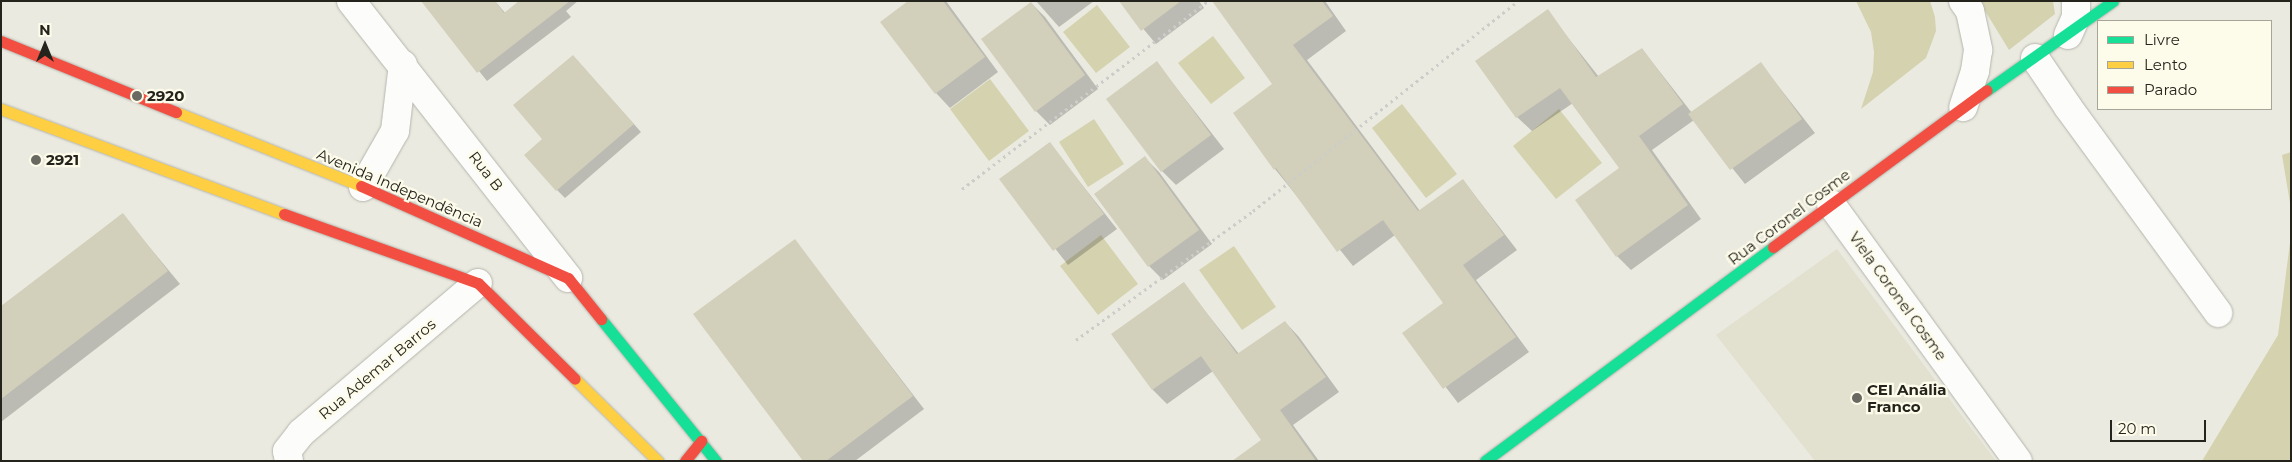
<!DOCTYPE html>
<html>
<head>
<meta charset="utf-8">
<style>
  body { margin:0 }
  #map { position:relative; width:2292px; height:462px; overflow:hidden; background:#ebeae0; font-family:Montserrat,sans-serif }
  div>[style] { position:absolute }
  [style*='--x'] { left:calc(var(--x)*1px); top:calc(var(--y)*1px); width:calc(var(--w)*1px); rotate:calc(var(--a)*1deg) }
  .built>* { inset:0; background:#e2e0cf }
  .green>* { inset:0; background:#d5d2b0 }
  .shadow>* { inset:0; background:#0003 }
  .building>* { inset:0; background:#d2d0ba }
  .path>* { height:3px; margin-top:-1.5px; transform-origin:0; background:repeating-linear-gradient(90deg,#ccccc8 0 2.5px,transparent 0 6.5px) }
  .roads { filter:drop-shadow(0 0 1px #b5b5ad) drop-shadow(0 0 1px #b5b5ad) }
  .street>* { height:28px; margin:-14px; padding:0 14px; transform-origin:14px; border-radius:14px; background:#fcfcfa }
  .fast>* { height:11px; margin:-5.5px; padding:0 5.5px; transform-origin:5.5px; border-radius:5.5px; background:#16e098 }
  .slow>* { height:11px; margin:-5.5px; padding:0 5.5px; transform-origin:5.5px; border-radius:5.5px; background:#ffcf43 }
  .jam>* { height:11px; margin:-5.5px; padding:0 5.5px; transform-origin:5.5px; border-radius:5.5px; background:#f24e42 }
  .dots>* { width:14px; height:14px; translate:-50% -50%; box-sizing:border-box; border:2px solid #fdfbe9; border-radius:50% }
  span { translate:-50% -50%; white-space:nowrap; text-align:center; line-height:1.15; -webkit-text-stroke:4.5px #fdfbe9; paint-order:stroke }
  .poi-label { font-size:15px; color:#24241d; font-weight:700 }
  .left { translate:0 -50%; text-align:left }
  .street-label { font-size:15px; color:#24241d }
  .frame { position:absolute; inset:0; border:2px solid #24241d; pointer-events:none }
  .legend { position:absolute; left:2097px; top:20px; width:175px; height:90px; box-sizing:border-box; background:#fdfbe9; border:1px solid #a6a597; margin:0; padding:6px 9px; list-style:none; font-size:15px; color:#24241d }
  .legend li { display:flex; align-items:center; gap:10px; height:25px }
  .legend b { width:25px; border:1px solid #a6a597 }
  .north { position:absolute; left:20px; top:20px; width:50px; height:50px; -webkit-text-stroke:4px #fdfbe9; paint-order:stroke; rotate:0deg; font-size:14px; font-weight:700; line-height:20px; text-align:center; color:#24241d }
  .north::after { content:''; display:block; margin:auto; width:18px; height:22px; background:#24241d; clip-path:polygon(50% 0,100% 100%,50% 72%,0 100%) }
  .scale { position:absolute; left:2110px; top:420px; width:96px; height:22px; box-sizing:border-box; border:2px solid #24241d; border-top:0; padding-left:6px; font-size:15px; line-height:18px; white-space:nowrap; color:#24241d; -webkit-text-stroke:4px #fdfbe9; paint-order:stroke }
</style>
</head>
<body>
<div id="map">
  <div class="built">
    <i style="clip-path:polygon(1837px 249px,1996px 461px,1815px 461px,1716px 335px)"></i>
  </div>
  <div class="green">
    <i style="clip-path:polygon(1856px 1px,1930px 1px,1935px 17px,1936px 31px,1926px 58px,1861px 109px,1873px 72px,1874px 52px,1871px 32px)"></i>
    <i style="clip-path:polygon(1979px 1px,2053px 1px,2055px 14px,2009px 50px)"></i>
    <i style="clip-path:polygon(1097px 5px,1130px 47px,1096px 73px,1063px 32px)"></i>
    <i style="clip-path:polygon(1213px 36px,1245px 78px,1211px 104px,1178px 63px)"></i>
    <i style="clip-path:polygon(990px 79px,1029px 131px,989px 161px,950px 109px)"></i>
    <i style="clip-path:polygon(1402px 104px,1457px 174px,1426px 198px,1372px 128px)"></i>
    <i style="clip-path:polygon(1559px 109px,1602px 163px,1556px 199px,1513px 146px)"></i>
    <i style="clip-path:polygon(1094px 119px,1124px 164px,1088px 187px,1059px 142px)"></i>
    <i style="clip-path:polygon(2291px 152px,2291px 209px,2282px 155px)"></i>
    <i style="clip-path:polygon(1101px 235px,1138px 284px,1098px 315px,1060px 266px)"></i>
    <i style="clip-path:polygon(2291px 235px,2291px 461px,2202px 461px,2278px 335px)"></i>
    <i style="clip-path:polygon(1234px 246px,1276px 307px,1242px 330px,1199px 270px)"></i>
  </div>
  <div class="shadow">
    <i style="clip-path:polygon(423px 1px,495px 1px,506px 14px,521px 1px,578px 1px,566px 11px,571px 17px,487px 81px)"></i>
    <i style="clip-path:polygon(910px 1px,946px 1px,998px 72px,950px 108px,936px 93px)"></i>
    <i style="clip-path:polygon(1036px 1px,1094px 1px,1059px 27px)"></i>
    <i style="clip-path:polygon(1120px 1px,1199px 1px,1204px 8px,1156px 44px)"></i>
    <i style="clip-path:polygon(1236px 1px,1325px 1px,1346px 31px,1307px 60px,1420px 211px,1463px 180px,1517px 250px,1476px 280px,1529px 352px,1458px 403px,1404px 333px,1445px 304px,1395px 235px,1353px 266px,1275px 169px,1274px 85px)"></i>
    <i style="clip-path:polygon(1031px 3px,1045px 17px,1098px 89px,1050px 125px,1036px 111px)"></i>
    <i style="clip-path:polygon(1547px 11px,1599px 77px,1642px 49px,1692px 113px,1761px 64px,1815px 133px,1745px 184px,1694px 120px,1652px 150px,1701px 219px,1631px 270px,1617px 256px,1621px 169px,1573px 103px,1532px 131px,1517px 117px)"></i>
    <i style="clip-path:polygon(573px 56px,641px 132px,565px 198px,557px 190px,544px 140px)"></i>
    <i style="clip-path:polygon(1157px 63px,1224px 149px,1176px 185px,1162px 171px)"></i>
    <i style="clip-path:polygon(1049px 143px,1117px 229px,1068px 265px,1001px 179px)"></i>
    <i style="clip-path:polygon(1145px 158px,1159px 172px,1212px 244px,1163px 280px,1149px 266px)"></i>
    <i style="clip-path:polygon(122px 214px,180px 284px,1px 422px,1px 308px)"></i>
    <i style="clip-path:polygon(795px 241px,924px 409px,855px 461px,805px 461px)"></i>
    <i style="clip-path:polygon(1183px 283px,1239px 354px,1285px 322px,1299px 337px,1339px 392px,1293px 425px,1319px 461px,1234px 461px,1263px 440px,1213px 371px,1167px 404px,1153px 390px,1113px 334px)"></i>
  </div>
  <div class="building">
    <i style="clip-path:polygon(421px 1px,495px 1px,504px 13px,519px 1px,570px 1px,477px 73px)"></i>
    <i style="clip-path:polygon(908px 1px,943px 1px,985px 57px,935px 94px,880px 22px)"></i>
    <i style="clip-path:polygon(1119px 1px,1181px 1px,1141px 31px)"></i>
    <i style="clip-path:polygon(1212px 1px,1322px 1px,1333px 16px,1293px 45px,1418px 211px,1463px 179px,1504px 235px,1463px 265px,1516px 337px,1443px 389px,1402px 333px,1443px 303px,1383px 220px,1337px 252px,1276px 168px,1274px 170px,1233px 113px,1272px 84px)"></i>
    <i style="clip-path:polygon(1031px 2px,1085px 75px,1035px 112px,981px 39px)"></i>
    <i style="clip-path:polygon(1548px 9px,1596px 77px,1642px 48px,1683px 104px,1639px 136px,1688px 205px,1616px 257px,1575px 200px,1619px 168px,1560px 88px,1516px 118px,1475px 61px)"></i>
    <i style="clip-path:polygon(573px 55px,634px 124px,556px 191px,524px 155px,542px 139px,513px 105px)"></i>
    <i style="clip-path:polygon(1157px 61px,1211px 135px,1161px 172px,1106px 99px)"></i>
    <i style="clip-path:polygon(1761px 62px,1802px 119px,1730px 170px,1688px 114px)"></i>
    <i style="clip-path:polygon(1050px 142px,1104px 214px,1053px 251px,999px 179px)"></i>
    <i style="clip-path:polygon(1145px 156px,1199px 230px,1148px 267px,1094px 194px)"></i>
    <i style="clip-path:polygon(123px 213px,168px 271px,1px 399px,1px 306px)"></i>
    <i style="clip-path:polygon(795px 239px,913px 396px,826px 461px,803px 461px,693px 314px)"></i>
    <i style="clip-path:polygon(1184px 282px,1237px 354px,1285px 321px,1326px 377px,1280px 410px,1316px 461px,1232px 461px,1261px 440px,1201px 356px,1152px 390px,1111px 334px)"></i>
  </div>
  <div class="path">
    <i style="--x:962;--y:189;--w:310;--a:-37.4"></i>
    <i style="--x:1076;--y:340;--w:219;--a:-36.1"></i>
    <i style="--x:1253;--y:211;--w:338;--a:-38.4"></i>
  </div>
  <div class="roads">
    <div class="street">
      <i style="--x:351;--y:1;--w:352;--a:51.9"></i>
      <i style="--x:1963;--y:1;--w:12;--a:55"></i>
      <i style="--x:1970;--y:11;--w:40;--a:78"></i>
      <i style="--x:1978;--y:50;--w:21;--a:98"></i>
      <i style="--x:1975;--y:71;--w:38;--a:108"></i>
      <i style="--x:2068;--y:35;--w:20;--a:-66"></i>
      <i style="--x:2076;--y:17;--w:16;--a:-90"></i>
      <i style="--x:2035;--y:58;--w:59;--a:56"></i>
      <i style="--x:2068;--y:107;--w:255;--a:53.9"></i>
      <i style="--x:363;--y:187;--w:64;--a:-60.3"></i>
      <i style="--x:395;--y:131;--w:67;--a:-83.2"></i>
      <i style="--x:1831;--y:204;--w:318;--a:54"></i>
      <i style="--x:289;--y:461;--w:10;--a:-101"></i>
      <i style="--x:287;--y:451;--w:23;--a:-52"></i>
      <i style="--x:301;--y:433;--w:232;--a:-40.3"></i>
    </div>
    <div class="fast">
      <i style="--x:1987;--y:90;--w:154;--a:-35.2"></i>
      <i style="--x:601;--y:319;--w:183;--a:51"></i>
      <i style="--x:1485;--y:461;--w:359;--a:-36.6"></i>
    </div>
    <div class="slow">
      <i style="--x:1;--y:109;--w:302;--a:20.4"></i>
      <i style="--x:176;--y:112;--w:199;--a:21.8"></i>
      <i style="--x:575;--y:379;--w:117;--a:44.7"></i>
    </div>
    <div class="jam">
      <i style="--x:1;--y:41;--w:189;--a:22.1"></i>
      <i style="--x:361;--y:186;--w:227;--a:24"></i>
      <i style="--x:568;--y:278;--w:53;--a:51.2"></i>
      <i style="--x:284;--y:214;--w:206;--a:19.6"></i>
      <i style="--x:478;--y:283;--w:136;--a:44.7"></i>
      <i style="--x:1773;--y:247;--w:265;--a:-36.3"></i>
      <i style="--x:685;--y:461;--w:26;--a:-51"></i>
    </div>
  </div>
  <div class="dots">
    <i style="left:137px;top:96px;background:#6a6961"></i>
    <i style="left:36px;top:160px;background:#6a6961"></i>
    <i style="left:1857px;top:398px;background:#6a6961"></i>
  </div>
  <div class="poi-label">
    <span class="left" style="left:147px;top:96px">2920</span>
    <span class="left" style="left:46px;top:160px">2921</span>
    <span class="left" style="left:1867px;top:398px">CEI Anália<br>Franco</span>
  </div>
  <div class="street-label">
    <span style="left:486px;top:171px;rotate:52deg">Rua B</span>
    <span style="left:400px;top:188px;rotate:23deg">Avenida Independência</span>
    <span style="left:1789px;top:217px;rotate:-37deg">Rua Coronel Cosme</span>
    <span style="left:1898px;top:296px;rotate:54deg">Viela Coronel Cosme</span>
    <span style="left:377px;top:369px;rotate:-40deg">Rua Ademar Barros</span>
  </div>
  <div class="frame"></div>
  <ul class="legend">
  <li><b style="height:6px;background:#16e098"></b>Livre</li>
  <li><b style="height:6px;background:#ffcf43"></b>Lento</li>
  <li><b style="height:6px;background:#f24e42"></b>Parado</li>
  </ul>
  <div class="north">N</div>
  <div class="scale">20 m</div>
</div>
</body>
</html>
